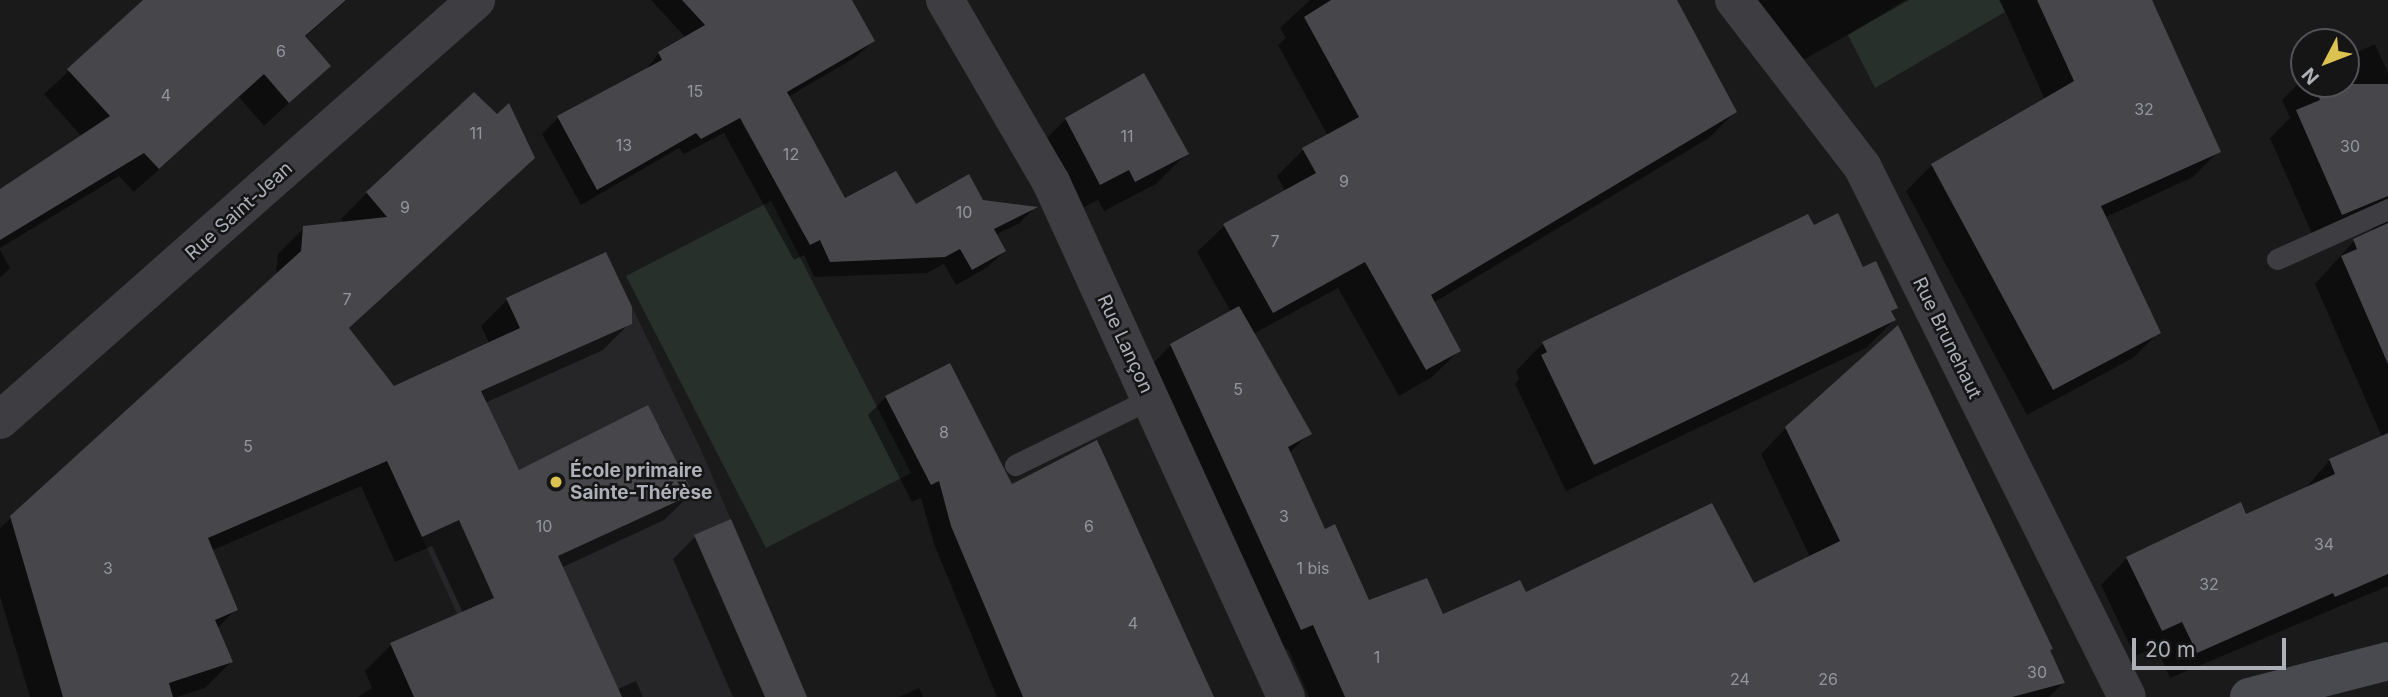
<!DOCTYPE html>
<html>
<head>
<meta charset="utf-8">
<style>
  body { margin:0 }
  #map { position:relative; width:2388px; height:697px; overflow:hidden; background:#1a1a1b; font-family:Inter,sans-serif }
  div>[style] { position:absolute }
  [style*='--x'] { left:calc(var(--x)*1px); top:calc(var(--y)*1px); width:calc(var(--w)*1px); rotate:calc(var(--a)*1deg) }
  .built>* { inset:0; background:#262628 }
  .green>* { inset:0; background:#28302b }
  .shadow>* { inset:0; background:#0007 }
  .building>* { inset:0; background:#47474b }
  .lane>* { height:21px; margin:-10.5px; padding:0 10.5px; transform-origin:10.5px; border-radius:10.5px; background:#3d3d42 }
  .street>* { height:38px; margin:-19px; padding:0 19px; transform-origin:19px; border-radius:19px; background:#3d3d42 }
  .secondary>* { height:38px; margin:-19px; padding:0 19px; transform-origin:19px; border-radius:19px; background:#494a50 }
  .dots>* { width:19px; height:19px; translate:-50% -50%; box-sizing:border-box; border:4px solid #151516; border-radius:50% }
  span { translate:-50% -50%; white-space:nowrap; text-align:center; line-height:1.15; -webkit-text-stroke:5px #151516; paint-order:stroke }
  .number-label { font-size:16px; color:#94969e }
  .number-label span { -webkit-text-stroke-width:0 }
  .street-label { font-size:19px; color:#aeb0b9 }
  .poi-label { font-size:19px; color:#aeb0b9; font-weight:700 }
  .left { translate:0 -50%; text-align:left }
  .north { position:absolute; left:2290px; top:28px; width:70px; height:70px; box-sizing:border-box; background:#151516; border:2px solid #525357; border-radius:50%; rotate:228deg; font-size:19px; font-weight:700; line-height:28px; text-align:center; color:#aeb0b9 }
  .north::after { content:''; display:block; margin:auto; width:24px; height:32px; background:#dcc251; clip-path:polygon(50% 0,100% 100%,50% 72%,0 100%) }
  .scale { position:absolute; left:2132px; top:638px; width:154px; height:32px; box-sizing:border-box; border:4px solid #aeb0b9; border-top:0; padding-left:9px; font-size:21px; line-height:24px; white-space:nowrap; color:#aeb0b9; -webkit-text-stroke:5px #151516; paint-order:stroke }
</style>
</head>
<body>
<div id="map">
  <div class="built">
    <i style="clip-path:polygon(622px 286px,701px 450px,807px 697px,495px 697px,360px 401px)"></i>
  </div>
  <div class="green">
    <i style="clip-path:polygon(1905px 0,1999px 0,2005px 12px,1875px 88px,1848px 35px)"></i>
    <i style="clip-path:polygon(771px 201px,911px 473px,766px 548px,626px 276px)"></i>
  </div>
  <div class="shadow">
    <i style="clip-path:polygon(147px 0,347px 0,304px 38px,328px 66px,264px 126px,239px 97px,134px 192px,119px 176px,0 248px,0 191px,82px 137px,44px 94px)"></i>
    <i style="clip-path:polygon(651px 0,850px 0,873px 41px,856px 57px,788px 97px,845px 200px,915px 206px,982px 202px,1034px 208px,1020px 223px,995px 235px,1004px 251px,988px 267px,956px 285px,944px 264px,927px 273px,814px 277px,804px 255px,794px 260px,724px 133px,684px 154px,679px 148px,581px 205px,542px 134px,558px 118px,644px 72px,659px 53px,686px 38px)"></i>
    <i style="clip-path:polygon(1310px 0,1673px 0,1735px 112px,1709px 138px,1433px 303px,1459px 351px,1432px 377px,1399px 396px,1338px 288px,1253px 334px,1309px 433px,1289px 454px,1325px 532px,1368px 603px,1442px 616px,1525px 594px,1753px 585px,1810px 557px,1761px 454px,1786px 428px,2048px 651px,2063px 683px,2049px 697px,1309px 697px,1288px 649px,1275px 654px,1146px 370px,1171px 345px,1231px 312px,1197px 252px,1224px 226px,1286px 192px,1277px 176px,1303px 150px,1328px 136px,1278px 45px,1286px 38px,1280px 28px)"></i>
    <i style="clip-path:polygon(1749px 0,1909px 0,1791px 67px)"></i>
    <i style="clip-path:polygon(2000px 0,2150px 0,2219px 151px,2193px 177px,2104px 218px,2159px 332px,2133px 358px,2027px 415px,1906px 191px,1932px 165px,2045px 100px)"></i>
    <i style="clip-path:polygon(2375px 44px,2388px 73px,2388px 586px,2170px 678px,2156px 647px,2135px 656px,2101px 585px,2127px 558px,2245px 516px,2304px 490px,2330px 460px,2382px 437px,2315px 284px,2354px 241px,2374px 231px,2368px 224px,2315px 241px,2270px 138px,2290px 118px,2282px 100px,2304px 78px,2304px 84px,2346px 84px,2346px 57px)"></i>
    <i style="clip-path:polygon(1066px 119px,1187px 153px,1156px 184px,1104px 211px,1098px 200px,1069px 215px,1036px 149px)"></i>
    <i style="clip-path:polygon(533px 158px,348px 329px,393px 389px,490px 345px,481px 326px,507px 300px,630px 323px,603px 350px,485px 403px,518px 472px,660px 427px,691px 494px,664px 520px,561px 568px,616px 690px,636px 681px,643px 697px,358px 697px,372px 688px,365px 671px,391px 645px,463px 613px,432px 546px,395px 562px,361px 486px,211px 551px,236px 609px,217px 629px,231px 662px,205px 688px,177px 697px,30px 697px,0 596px,0 528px,276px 277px,278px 254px,304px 228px,344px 223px,341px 219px,367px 193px)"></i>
    <i style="clip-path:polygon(1813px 227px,1896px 307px,1890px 313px,1894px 320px,1866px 348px,1566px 491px,1515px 384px,1519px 379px,1516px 371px,1543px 343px)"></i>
    <i style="clip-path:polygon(0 250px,10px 268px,0 278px)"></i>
    <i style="clip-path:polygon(886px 397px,1011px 487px,1211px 697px,997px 697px,934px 544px,921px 498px,912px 502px,868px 415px)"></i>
    <i style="clip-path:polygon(695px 537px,806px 697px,733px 697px,673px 559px)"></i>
    <i style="clip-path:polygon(919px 688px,923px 697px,899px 697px)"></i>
  </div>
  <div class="building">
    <i style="clip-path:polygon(143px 0,346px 0,305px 36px,331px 66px,289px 103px,264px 74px,159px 169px,144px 153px,0 240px,0 189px,110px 116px,67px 69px)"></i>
    <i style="clip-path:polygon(682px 0,852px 0,875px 41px,787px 92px,845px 198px,896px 171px,916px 204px,969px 174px,983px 200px,1038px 207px,994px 229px,1006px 251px,972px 270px,960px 249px,945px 257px,830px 262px,820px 240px,810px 245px,740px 118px,701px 139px,696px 133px,597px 190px,557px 116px,662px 60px,658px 52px,705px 25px)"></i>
    <i style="clip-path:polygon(1331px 0,1677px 0,1737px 112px,1431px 295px,1461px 351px,1426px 370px,1365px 262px,1273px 313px,1223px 224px,1316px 173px,1302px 148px,1359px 117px,1304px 17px)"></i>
    <i style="clip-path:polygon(2037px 0,2152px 0,2221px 152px,2101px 206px,2161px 333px,2053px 390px,1931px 164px,2074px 81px)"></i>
    <i style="clip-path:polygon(1144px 73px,1189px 154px,1135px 182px,1129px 170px,1100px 185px,1065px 118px)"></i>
    <i style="clip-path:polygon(2313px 84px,2388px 84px,2388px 196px,2342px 215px,2296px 110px,2320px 100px)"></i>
    <i style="clip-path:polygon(474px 92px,497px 114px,509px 103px,535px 158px,349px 328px,394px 386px,520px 328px,506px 298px,606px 252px,632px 307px,632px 324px,481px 391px,519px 470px,648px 405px,693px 494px,558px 556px,622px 697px,414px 697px,390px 643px,494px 598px,459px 520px,422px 537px,387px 461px,208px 538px,238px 610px,215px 620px,233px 662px,169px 683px,173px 697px,63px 697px,10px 516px,301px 251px,303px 226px,387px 217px,366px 192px)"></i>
    <i style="clip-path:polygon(1838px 213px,1863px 267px,1876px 261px,1898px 308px,1891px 311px,1896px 320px,1594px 465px,1541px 355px,1547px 352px,1542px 342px,1808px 214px,1814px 225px)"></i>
    <i style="clip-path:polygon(2388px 223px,2388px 364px,2341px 256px,2357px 249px,2353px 239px)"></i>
    <i style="clip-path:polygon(1239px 306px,1312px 434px,1288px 447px,1325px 529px,1335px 524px,1369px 600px,1427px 578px,1443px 614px,1520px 580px,1526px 592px,1712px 503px,1754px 583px,1840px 541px,1785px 427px,1898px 325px,2053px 649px,2050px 650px,2065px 683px,2012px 697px,1345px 697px,1313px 625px,1301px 630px,1170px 344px)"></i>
    <i style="clip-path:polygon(950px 363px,1012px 484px,1097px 440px,1214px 697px,1023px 697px,951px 526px,939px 481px,931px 485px,885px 396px)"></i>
    <i style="clip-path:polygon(2388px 433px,2388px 574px,2335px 597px,2333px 593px,2197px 653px,2182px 622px,2162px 631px,2126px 557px,2241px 502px,2246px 514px,2335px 474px,2329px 459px)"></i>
    <i style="clip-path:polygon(731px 519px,783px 640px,807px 697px,765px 697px,694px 535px)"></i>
  </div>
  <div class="lane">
    <i style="--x:2277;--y:259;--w:122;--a:-24.2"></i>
    <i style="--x:1015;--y:465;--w:150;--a:-26.1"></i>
  </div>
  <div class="street">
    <i style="--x:945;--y:0;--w:211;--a:59.8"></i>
    <i style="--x:1051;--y:182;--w:566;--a:65.47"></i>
    <i style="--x:1734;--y:0;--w:210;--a:52.4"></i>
    <i style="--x:1862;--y:166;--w:593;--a:63.48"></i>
    <i style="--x:0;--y:420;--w:635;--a:-41.42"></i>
  </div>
  <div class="secondary">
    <i style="--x:2249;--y:697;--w:144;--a:-14.5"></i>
  </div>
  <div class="dots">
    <i style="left:556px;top:482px;background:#dcc251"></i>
  </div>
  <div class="number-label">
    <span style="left:281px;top:51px">6</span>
    <span style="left:695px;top:91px">15</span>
    <span style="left:166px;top:95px">4</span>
    <span style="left:2144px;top:109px">32</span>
    <span style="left:476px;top:133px">11</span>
    <span style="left:1127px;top:136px">11</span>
    <span style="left:624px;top:145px">13</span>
    <span style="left:2350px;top:146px">30</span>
    <span style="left:791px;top:154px">12</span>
    <span style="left:1344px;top:181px">9</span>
    <span style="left:405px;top:207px">9</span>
    <span style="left:964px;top:212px">10</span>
    <span style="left:1275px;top:241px">7</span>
    <span style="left:347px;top:299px">7</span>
    <span style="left:1238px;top:389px">5</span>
    <span style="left:944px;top:432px">8</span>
    <span style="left:248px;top:446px">5</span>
    <span style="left:1284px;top:516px">3</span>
    <span style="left:544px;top:526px">10</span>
    <span style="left:1089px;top:526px">6</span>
    <span style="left:2324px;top:544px">34</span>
    <span style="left:108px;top:568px">3</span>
    <span style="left:1313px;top:568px">1 bis</span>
    <span style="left:2209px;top:584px">32</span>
    <span style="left:1133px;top:623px">4</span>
    <span style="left:1377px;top:657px">1</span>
    <span style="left:2037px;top:672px">30</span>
    <span style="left:1740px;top:679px">24</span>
    <span style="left:1828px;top:679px">26</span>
  </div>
  <div class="street-label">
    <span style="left:239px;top:211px;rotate:-42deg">Rue Saint-Jean</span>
    <span style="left:1947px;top:338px;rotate:64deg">Rue Brunehaut</span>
    <span style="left:1125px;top:344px;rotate:65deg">Rue Lançon</span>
  </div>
  <div class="poi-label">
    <span class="left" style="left:570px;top:482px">École primaire<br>Sainte-Thérèse</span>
  </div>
  <div class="north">N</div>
  <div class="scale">20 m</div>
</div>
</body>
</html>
